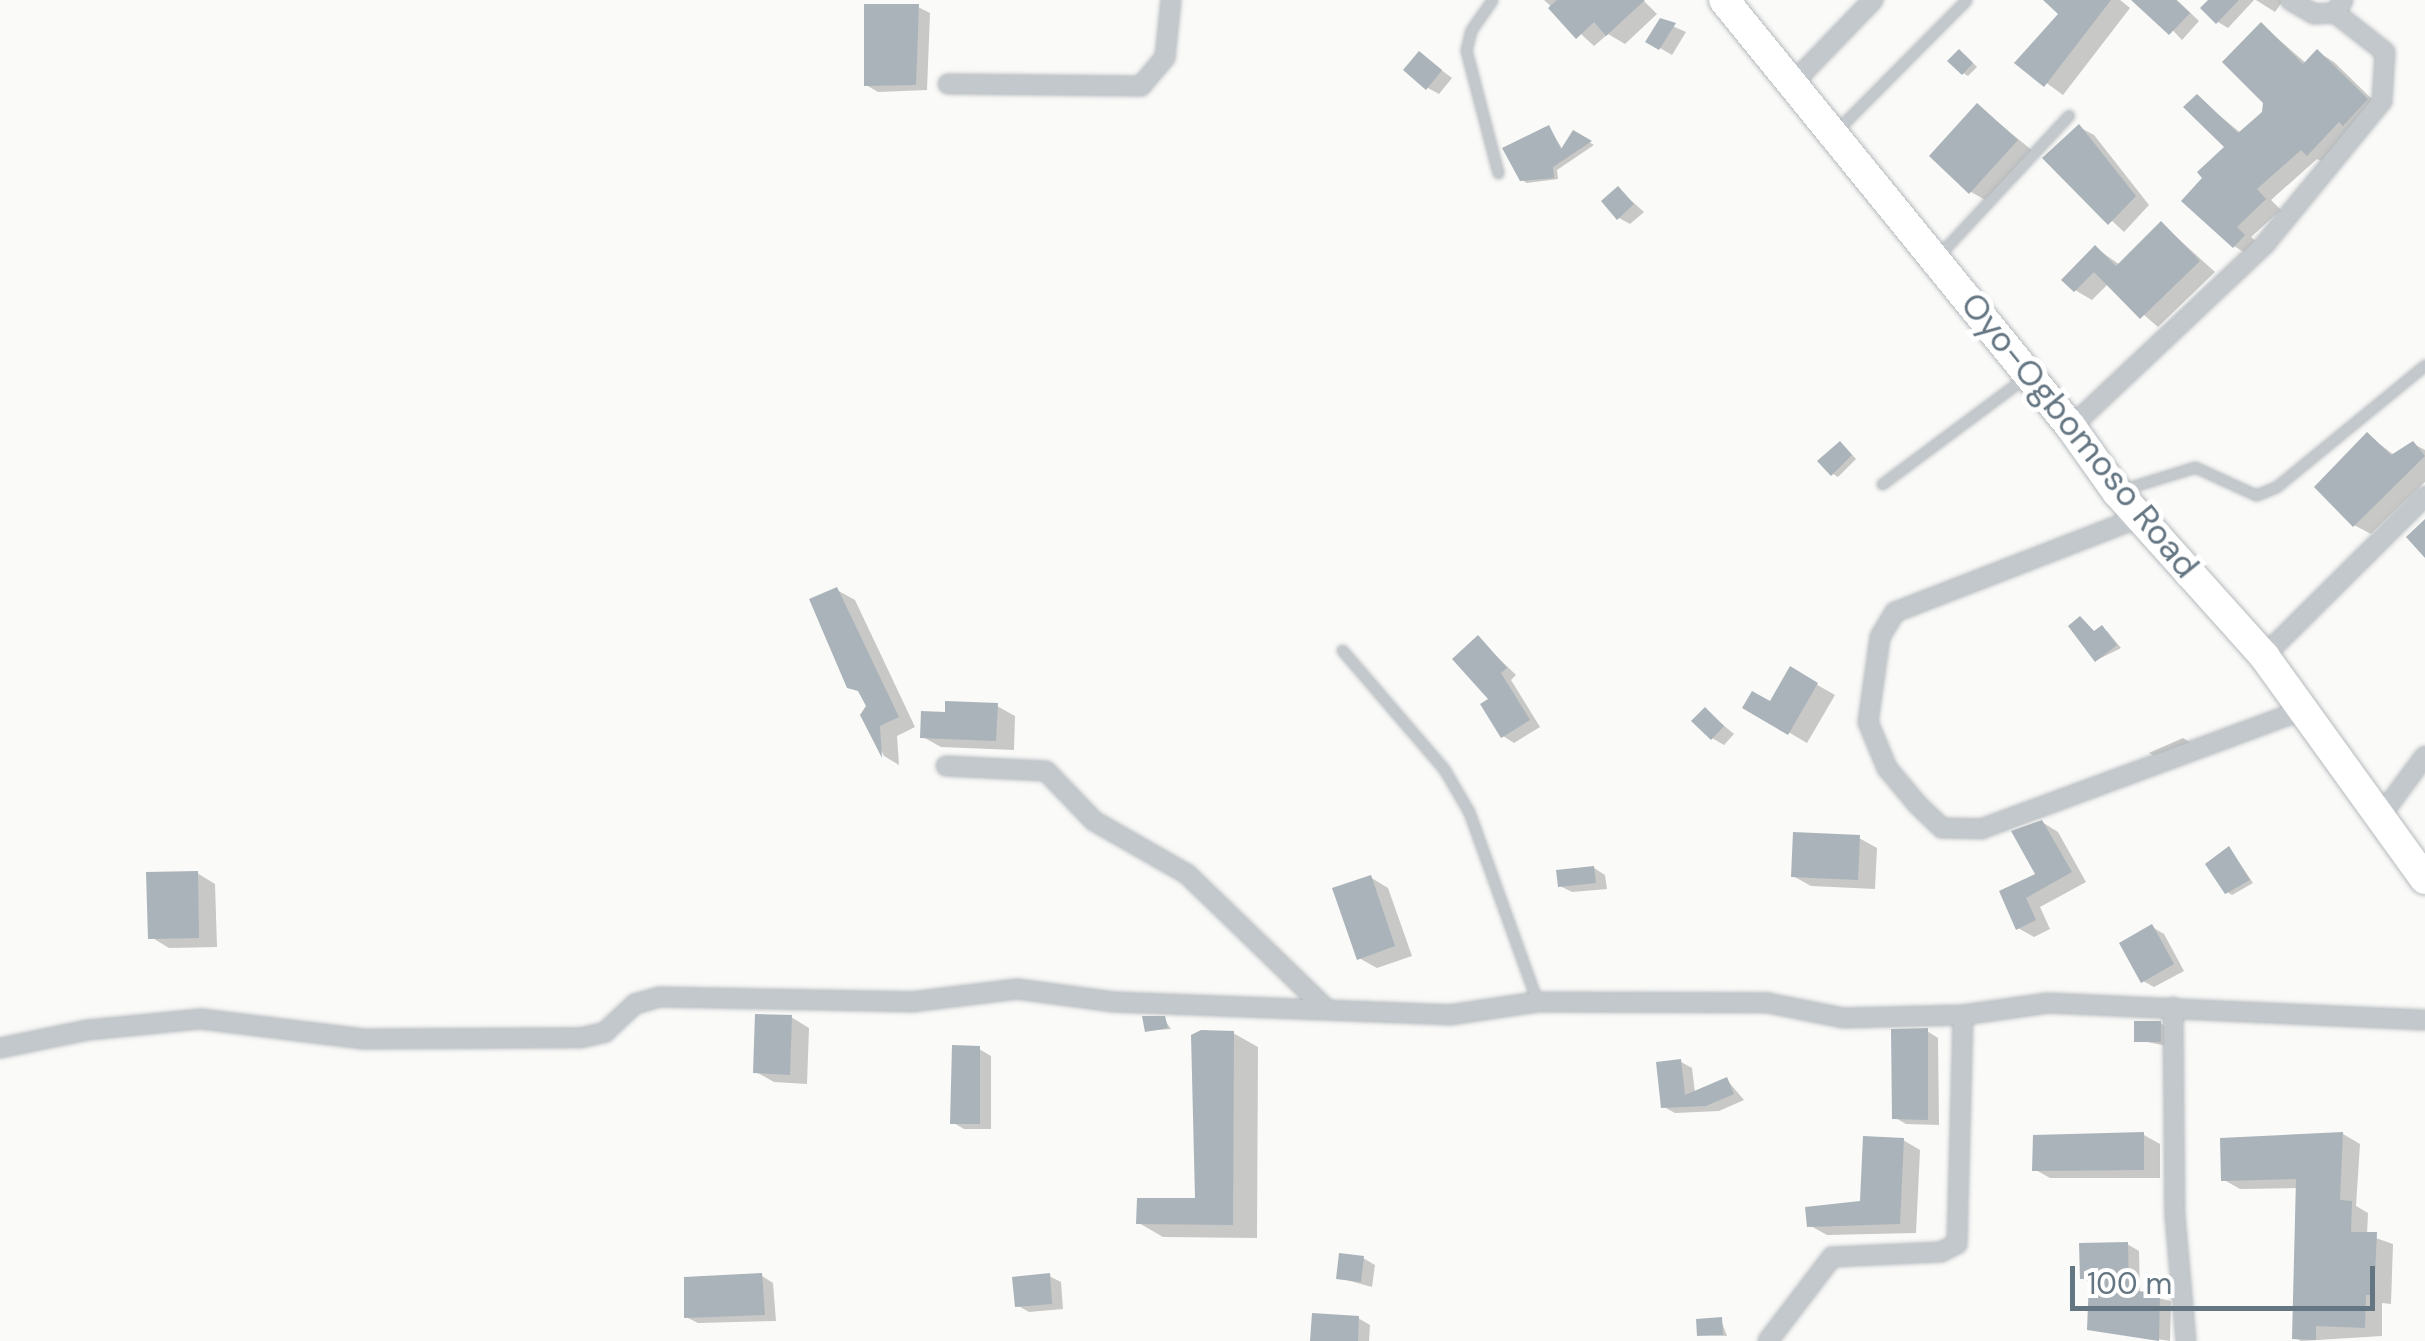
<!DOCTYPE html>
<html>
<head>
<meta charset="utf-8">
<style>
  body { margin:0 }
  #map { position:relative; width:2425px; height:1341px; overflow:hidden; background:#fafaf8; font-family:"DM Sans",sans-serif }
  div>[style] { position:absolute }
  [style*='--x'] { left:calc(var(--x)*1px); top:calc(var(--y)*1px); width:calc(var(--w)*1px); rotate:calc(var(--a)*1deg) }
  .shadow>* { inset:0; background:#0003 }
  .building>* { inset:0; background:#aab3b9 }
  .roads { filter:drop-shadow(0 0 2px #b4b9bd) drop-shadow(0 0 2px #b4b9bd) }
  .service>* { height:9px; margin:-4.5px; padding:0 4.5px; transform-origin:4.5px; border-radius:4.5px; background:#c3c8cc }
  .minor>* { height:18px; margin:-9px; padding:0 9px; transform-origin:9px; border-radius:9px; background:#c3c8cc }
  .trunk>* { height:30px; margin:-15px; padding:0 15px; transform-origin:15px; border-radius:15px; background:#fff }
  span { translate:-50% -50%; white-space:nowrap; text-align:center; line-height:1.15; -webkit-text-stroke:10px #fff; paint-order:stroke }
  .street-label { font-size:35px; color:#657683 }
  .scale { position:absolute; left:2070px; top:1266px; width:305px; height:45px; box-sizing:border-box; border:5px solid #657683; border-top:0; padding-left:12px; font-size:30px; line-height:35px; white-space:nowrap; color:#657683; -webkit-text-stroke:8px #fff; paint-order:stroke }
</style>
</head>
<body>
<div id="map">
  <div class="shadow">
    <i style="clip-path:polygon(1544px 0,1643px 0,1657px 14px,1625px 44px,1608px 34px,1594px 46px)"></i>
    <i style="clip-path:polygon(2051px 0,2120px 0,2130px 8px,2063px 95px,2018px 62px,2062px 14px)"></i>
    <i style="clip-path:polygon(2144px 0,2177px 0,2199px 21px,2182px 40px)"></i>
    <i style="clip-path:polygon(2211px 0,2254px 0,2228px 28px,2218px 22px)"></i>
    <i style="clip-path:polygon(2256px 0,2280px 0,2282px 2px,2275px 12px)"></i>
    <i style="clip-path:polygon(918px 7px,930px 13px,927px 90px,878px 92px,866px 85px)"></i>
    <i style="clip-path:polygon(1661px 21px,1686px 32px,1672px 55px,1648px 41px)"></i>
    <i style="clip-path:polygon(2262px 25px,2307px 64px,2318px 52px,2334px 62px,2382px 109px,2325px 163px,2317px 159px,2271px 200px,2281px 210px,2251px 237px,2260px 245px,2250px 256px,2234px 246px,2228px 147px,2197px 97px,2242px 134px,2265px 113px)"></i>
    <i style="clip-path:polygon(1420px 54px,1452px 78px,1439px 94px,1428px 88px)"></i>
    <i style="clip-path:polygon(1965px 55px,1977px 67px,1968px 76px,1963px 73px)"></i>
    <i style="clip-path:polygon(1978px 106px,2034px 152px,1989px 202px,1971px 192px)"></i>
    <i style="clip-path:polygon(2079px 127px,2094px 135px,2149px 205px,2124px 232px,2045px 158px)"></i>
    <i style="clip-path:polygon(1549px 128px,1563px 150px,1574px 133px,1594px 145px,1557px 170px,1558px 179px,1527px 183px,1522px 180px)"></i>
    <i style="clip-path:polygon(1618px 189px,1644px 212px,1630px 224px,1619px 218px)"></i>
    <i style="clip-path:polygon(2162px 224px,2215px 272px,2158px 327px,2108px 284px,2092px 300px,2075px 290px,2096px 248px,2120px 265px)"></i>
    <i style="clip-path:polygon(2368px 435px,2394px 455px,2414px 444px,2425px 450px,2425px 482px,2371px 534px,2354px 525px)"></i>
    <i style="clip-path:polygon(1845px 447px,1856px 459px,1838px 477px,1833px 474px)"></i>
    <i style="clip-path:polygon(837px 590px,855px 600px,915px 727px,897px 736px,899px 765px,884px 756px,863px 715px,869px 707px)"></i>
    <i style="clip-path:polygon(2080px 619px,2096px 633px,2107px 631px,2121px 648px,2097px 660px)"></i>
    <i style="clip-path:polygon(1478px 638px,1516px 675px,1511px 680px,1540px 727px,1514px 743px,1503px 736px)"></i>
    <i style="clip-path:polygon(1791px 670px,1835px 695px,1807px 743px,1746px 707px,1771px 705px)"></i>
    <i style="clip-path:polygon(997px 706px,1015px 716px,1014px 750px,941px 747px,923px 737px)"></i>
    <i style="clip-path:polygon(1705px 710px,1734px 734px,1724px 745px,1712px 738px)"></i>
    <i style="clip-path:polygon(2183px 738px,2194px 745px,2161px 759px,2149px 753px)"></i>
    <i style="clip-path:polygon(2042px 822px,2058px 832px,2086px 882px,2040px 907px,2050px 929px,2034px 937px,2018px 928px,2002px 892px,2038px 875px)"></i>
    <i style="clip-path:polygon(1859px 838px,1877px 848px,1875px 889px,1811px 886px,1793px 876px)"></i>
    <i style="clip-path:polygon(2230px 849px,2253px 883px,2232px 895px,2227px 892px)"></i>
    <i style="clip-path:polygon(1594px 868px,1605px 875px,1607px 889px,1572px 892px,1560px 886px)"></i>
    <i style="clip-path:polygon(197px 873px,215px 884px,217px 947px,169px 948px,151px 937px)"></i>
    <i style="clip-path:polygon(1370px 877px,1388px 888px,1412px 956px,1377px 968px,1359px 958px)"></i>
    <i style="clip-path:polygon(2152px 927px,2164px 934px,2184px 971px,2154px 987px,2143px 981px)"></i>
    <i style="clip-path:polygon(791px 1017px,809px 1028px,807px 1084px,774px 1082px,756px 1072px)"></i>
    <i style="clip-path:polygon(1164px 1019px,1171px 1029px,1147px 1031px)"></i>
    <i style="clip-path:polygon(2160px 1023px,2172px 1030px,2172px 1047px,2137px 1040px)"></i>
    <i style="clip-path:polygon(1927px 1031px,1938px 1038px,1939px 1125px,1906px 1124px,1894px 1117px)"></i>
    <i style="clip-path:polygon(1233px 1033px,1258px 1047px,1257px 1238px,1163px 1237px,1139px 1223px,1197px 1201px)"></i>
    <i style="clip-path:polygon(979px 1049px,991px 1056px,991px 1129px,964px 1129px,952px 1122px)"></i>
    <i style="clip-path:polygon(1681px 1062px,1692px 1068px,1695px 1093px,1727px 1080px,1744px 1100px,1719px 1111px,1675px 1113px,1664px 1107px)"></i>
    <i style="clip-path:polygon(2343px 1134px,2360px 1144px,2356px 1206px,2368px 1213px,2367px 1235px,2393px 1244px,2391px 1304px,2382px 1303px,2382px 1336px,2301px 1341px,2295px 1338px,2299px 1188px,2240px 1189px,2224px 1180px)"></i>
    <i style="clip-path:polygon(2144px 1135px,2160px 1144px,2160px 1178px,2050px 1178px,2034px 1169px)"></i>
    <i style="clip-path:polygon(1903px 1140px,1920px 1150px,1916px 1233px,1827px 1235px,1809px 1225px,1862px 1204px)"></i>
    <i style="clip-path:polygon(2127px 1244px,2139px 1251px,2140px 1294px,2171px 1301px,2170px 1341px,2090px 1329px,2091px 1283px,2082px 1278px)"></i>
    <i style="clip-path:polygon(1363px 1258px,1375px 1265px,1372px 1287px,1339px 1278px)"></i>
    <i style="clip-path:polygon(762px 1276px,773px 1283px,776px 1321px,698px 1323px,686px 1317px)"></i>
    <i style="clip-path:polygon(1049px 1276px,1061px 1282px,1063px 1309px,1029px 1312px,1017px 1305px)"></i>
    <i style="clip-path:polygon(1358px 1318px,1370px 1325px,1369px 1341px,1313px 1341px)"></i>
    <i style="clip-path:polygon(1721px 1320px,1727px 1336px,1700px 1335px)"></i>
  </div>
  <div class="building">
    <i style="clip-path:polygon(1557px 0,1645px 0,1606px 36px,1594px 22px,1576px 39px,1548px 8px)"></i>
    <i style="clip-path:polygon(2043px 0,2111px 0,2044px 87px,2014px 63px,2058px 14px)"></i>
    <i style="clip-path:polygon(2131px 0,2176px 0,2190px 13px,2169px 35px)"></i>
    <i style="clip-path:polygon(2208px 0,2239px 0,2216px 24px,2200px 8px)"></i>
    <i style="clip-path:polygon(864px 4px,919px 4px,916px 85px,864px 86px)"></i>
    <i style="clip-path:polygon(1660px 18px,1676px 23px,1659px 50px,1645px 42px)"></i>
    <i style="clip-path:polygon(2261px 22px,2303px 64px,2317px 49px,2368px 99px,2343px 126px,2339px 122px,2307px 156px,2301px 150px,2257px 189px,2266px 199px,2237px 227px,2245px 235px,2233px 248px,2181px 201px,2202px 178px,2197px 172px,2224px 147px,2183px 107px,2197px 94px,2238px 133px,2262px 112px,2263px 103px,2222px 62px)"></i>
    <i style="clip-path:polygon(1959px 49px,1973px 63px,1962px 75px,1947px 61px)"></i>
    <i style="clip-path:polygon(1419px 51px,1442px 70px,1426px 90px,1403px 70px)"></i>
    <i style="clip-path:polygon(1977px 103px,2018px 140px,1969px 194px,1929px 156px)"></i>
    <i style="clip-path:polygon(2079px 124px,2136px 196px,2108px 225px,2042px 158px)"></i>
    <i style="clip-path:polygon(1549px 125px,1561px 149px,1573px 130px,1592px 141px,1553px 167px,1554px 178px,1520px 181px,1502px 148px)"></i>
    <i style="clip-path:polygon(1618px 186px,1634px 204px,1617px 220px,1601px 201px)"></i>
    <i style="clip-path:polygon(2161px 221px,2200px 261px,2140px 319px,2094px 272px,2074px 292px,2061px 280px,2095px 245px,2116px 266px)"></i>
    <i style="clip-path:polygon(2367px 432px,2391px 455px,2413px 441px,2425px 456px,2353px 527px,2314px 487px)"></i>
    <i style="clip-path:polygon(1840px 441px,1852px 455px,1831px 476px,1817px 461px)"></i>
    <i style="clip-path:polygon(2425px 519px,2425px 558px,2406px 537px)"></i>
    <i style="clip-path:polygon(837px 587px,899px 717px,880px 726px,882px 758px,860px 715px,866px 706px,858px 691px,847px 688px,809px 599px)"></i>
    <i style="clip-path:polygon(2080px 616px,2094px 631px,2102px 625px,2117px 645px,2095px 662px,2068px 626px)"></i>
    <i style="clip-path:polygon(1478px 635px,1507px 668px,1501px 673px,1530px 720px,1501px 738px,1480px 704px,1488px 699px,1452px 659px)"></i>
    <i style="clip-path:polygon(1790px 666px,1818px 683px,1788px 735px,1742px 708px,1752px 691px,1770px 701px)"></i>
    <i style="clip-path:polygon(945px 701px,998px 703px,996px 741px,920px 738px,921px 711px,945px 712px)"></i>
    <i style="clip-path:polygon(1705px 707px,1724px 726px,1711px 740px,1691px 721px)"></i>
    <i style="clip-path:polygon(2042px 820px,2072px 872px,2026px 898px,2036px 920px,2016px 930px,1999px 891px,2035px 874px,2011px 831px)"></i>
    <i style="clip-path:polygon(1793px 832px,1860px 835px,1858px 880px,1791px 877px)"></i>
    <i style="clip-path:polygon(2229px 846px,2250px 880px,2225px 894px,2205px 864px)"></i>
    <i style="clip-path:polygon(1594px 866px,1596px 883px,1558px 887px,1556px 870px)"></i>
    <i style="clip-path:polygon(198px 871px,199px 938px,148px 939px,146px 872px)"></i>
    <i style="clip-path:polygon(1371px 875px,1395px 946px,1357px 960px,1332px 888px)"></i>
    <i style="clip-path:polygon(2152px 924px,2174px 964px,2141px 983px,2119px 943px)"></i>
    <i style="clip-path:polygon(755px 1014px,792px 1015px,790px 1075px,753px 1073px)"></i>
    <i style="clip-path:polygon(1142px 1016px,1165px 1016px,1168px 1028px,1145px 1032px)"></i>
    <i style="clip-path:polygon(2134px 1021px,2161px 1021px,2161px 1042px,2134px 1042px)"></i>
    <i style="clip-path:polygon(1928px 1028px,1928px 1120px,1892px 1119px,1891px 1029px)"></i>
    <i style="clip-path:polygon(1201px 1030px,1234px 1031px,1233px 1225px,1136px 1224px,1137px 1198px,1195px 1198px,1191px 1035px)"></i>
    <i style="clip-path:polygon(952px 1045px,980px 1046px,980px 1124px,950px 1124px)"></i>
    <i style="clip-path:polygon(1681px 1059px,1685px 1095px,1727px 1077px,1734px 1094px,1706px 1106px,1661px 1108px,1656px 1062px)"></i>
    <i style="clip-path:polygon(2144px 1132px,2144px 1170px,2032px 1171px,2033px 1135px)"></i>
    <i style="clip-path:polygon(2343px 1132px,2340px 1200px,2352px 1201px,2351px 1232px,2377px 1232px,2374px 1295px,2366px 1295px,2365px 1328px,2316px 1326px,2316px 1340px,2292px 1339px,2296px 1179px,2221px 1181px,2220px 1138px)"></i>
    <i style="clip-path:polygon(1863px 1136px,1904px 1138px,1900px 1224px,1807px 1227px,1805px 1207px,1860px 1201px)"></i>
    <i style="clip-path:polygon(2128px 1242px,2129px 1291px,2160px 1292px,2159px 1341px,2087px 1330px,2089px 1279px,2080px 1279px,2079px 1243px)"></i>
    <i style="clip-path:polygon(1339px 1253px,1364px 1256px,1361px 1282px,1336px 1279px)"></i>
    <i style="clip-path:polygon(762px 1273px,765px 1315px,684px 1318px,684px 1277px)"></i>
    <i style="clip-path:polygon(1050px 1273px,1052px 1304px,1015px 1307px,1012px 1277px)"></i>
    <i style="clip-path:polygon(1312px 1313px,1359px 1316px,1358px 1341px,1310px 1341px)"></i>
    <i style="clip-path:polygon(1722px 1317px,1723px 1335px,1697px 1336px,1696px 1319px)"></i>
  </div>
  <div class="roads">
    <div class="service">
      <i style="--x:1492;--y:0;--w:37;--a:125"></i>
      <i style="--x:1471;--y:30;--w:21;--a:104"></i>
      <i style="--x:1466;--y:50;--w:127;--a:75.4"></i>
      <i style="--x:1838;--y:129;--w:182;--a:-45.2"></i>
      <i style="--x:1938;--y:256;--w:192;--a:-47.1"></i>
      <i style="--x:1882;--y:484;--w:177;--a:-36.7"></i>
      <i style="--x:2124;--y:489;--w:74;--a:-17.2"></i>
      <i style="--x:2195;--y:467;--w:67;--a:24.7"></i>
      <i style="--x:2256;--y:495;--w:22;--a:-22"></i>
      <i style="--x:2276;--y:487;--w:193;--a:-39.3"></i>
      <i style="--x:1342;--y:650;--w:157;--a:49.4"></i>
      <i style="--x:1444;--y:769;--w:50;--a:59.8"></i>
      <i style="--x:1469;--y:812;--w:201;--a:70.2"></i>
    </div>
    <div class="minor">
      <i style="--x:2290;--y:0;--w:28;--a:30"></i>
      <i style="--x:2314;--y:14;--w:21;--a:-3"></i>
      <i style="--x:948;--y:84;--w:193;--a:0.6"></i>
      <i style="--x:1141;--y:86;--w:38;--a:-50"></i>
      <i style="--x:1165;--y:57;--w:57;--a:-84"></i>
      <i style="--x:1792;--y:84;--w:117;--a:-46"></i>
      <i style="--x:2071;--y:427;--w:267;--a:-43.3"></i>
      <i style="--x:2265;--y:244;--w:185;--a:-50.7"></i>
      <i style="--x:2382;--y:101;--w:49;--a:-86.5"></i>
      <i style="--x:2385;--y:52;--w:63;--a:-142"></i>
      <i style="--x:2335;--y:13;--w:15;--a:-58"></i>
      <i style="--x:2143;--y:516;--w:266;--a:158.8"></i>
      <i style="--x:1895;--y:612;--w:29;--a:121"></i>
      <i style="--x:1880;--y:637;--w:86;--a:98"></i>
      <i style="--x:1868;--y:722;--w:50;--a:67.6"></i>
      <i style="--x:1887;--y:768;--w:47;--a:50.2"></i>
      <i style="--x:1917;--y:804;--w:35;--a:44"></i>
      <i style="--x:1942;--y:828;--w:39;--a:1"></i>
      <i style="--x:1981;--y:829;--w:343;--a:-20.3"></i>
      <i style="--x:2264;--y:656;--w:227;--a:-44.8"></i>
      <i style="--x:946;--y:766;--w:100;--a:2.9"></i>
      <i style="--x:1046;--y:771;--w:69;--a:46.2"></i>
      <i style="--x:1094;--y:821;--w:107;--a:29.7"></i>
      <i style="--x:1187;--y:874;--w:190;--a:44.1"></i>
      <i style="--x:2379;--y:818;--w:77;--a:-53.4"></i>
      <i style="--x:2173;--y:1007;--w:209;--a:89.5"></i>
      <i style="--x:2175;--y:1216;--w:125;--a:85"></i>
      <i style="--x:0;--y:1048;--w:90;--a:-11.6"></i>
      <i style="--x:88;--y:1030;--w:114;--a:-5.6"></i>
      <i style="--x:201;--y:1019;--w:164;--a:7"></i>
      <i style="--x:364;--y:1039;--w:216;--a:-0.3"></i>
      <i style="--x:580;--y:1038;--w:26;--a:-13"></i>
      <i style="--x:605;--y:1032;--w:41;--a:-43"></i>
      <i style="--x:635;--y:1004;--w:25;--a:-16"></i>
      <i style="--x:659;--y:997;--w:252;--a:1.1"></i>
      <i style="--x:911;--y:1002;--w:107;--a:-7"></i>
      <i style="--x:1017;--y:989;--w:98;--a:7.6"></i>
      <i style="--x:1114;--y:1002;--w:335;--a:2.2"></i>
      <i style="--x:1449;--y:1015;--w:89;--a:-8.4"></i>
      <i style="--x:1537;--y:1002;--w:231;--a:0.2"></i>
      <i style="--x:1768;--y:1003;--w:77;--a:11.2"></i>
      <i style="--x:1844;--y:1018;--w:119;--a:-1.4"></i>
      <i style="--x:1963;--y:1015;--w:86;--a:-8"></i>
      <i style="--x:2048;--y:1003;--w:377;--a:2.6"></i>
      <i style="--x:1768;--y:1341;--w:106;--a:-52.7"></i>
      <i style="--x:1832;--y:1257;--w:109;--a:-2.6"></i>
      <i style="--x:1941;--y:1252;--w:18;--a:-27"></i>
      <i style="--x:1957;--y:1244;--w:229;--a:-88.5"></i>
    </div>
    <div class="trunk">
      <i style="--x:1724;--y:0;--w:550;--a:50.9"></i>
      <i style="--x:2071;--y:427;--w:80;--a:54.7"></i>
      <i style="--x:2117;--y:492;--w:220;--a:48.1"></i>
      <i style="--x:2264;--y:656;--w:275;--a:54.2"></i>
    </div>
  </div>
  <div class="street-label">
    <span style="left:2080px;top:435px;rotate:51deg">Oyo-Ogbomoso Road</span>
  </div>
  <div class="scale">100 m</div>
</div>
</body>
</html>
